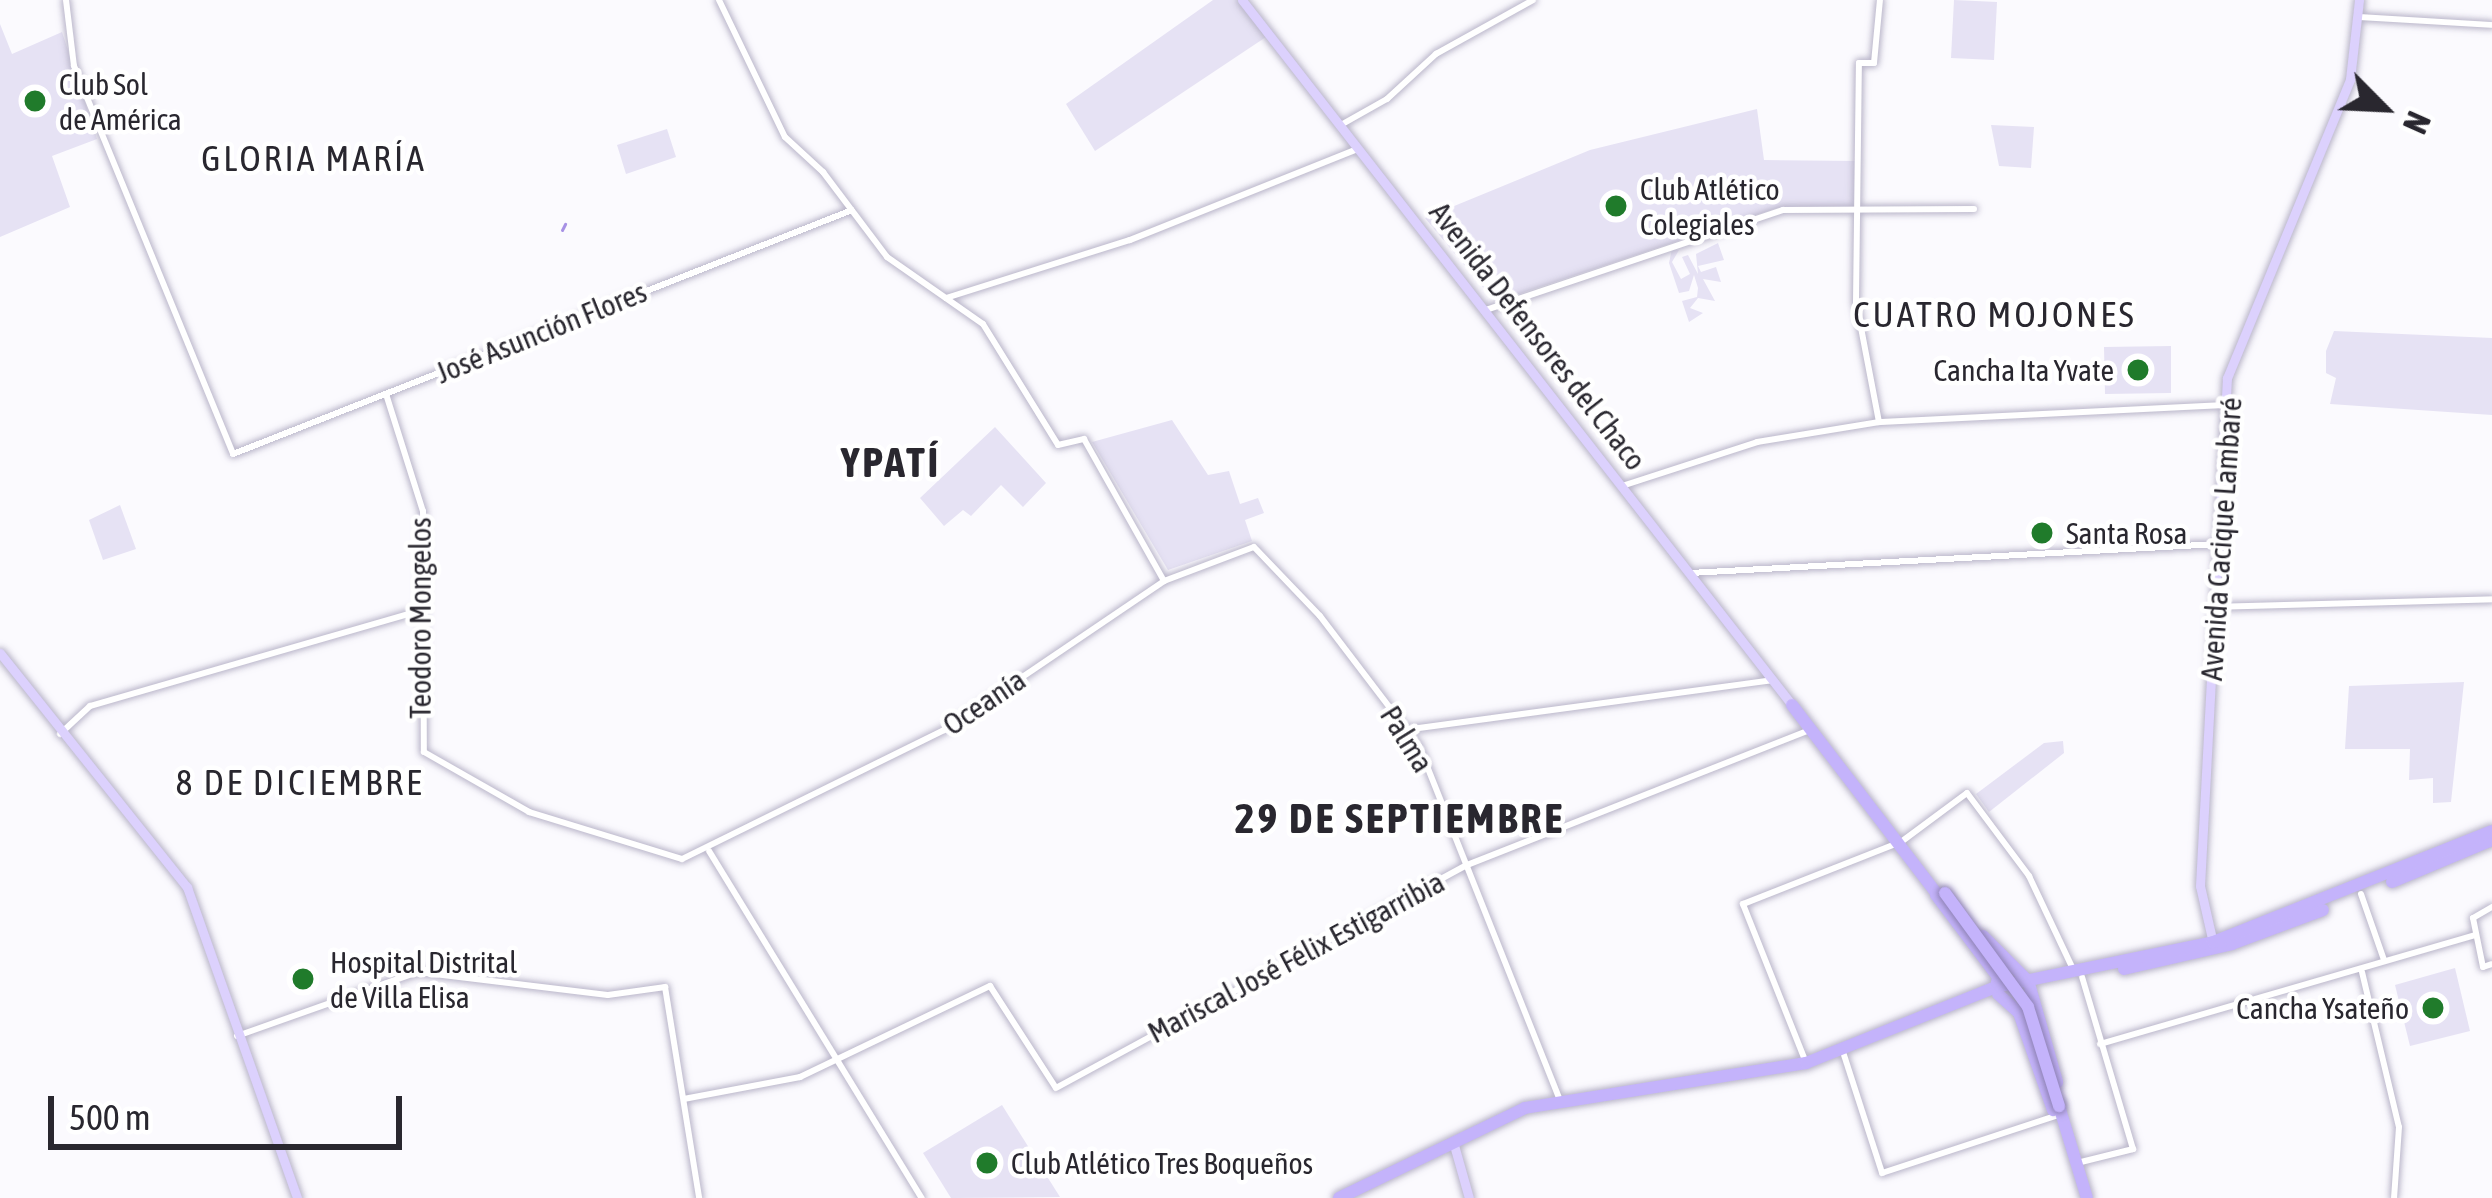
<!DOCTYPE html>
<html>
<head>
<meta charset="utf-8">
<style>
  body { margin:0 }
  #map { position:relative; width:2492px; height:1198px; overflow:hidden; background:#fbfafe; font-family:"Asap Condensed",sans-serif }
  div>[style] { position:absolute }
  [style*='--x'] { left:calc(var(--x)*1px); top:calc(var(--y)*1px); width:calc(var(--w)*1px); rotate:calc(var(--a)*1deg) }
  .green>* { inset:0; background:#e6e2f4 }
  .stream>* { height:3px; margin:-1.5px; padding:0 1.5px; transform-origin:1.5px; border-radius:1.5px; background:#a791e5 }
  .roads { filter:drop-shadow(0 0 3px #b9b5c9) drop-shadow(0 0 3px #b9b5c9) }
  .minor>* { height:6px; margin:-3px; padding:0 3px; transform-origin:3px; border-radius:3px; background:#fff }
  .major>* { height:9px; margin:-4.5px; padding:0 4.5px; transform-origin:4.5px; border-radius:4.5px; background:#dcd1fd }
  .highway>* { height:12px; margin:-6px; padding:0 6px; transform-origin:6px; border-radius:6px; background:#c4b3fb }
  .bridges { filter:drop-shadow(0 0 3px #8e82b4) drop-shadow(0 0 3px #8e82b4) }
  .highway-bridge>* { height:12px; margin:-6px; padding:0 6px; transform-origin:6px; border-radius:6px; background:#c4b3fb }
  .dots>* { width:33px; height:33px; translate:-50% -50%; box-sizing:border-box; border:6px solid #fff; border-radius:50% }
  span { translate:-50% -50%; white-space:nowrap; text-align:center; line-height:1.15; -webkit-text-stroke:9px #fff; paint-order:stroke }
  .poi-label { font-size:30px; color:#29272f }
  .left { translate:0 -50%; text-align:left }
  .right { translate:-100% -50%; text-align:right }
  .street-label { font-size:30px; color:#29272f }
  .quarter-label { font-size:36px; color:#29272f; letter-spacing:3px }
  .district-label { font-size:42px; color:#29272f; font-weight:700; letter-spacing:3px }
  .north { position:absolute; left:2324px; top:48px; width:120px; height:120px; -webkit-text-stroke:9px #fff; paint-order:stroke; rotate:114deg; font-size:33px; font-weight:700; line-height:48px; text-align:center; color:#29272f }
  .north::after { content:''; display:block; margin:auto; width:42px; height:54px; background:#29272f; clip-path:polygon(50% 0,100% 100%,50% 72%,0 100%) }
  .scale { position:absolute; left:48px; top:1096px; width:354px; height:54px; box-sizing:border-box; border:6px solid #29272f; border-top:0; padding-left:15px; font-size:36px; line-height:42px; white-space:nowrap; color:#29272f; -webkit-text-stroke:9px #fff; paint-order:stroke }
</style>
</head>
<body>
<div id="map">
  <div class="green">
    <i style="clip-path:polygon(1213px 0,1239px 0,1266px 37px,1095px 151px,1066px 104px)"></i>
    <i style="clip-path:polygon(1954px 0,1997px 2px,1994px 60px,1951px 58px)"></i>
    <i style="clip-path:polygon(0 24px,12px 54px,62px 32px,97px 139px,52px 156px,70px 207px,0 237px)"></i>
    <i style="clip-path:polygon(1757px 109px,1764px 160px,1856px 161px,1857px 209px,1777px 208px,1495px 302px,1425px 218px,1590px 150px)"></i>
    <i style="clip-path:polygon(1991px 125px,2034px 127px,2031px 168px,1999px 166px)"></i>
    <i style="clip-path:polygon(667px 129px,676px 157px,626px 174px,617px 145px)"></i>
    <i style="clip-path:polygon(1718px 243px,1724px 260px,1698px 266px,1701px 272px,1716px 267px,1721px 282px,1703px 279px,1715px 301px,1698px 298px,1690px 308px,1703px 313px,1689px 322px,1682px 301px,1697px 297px,1698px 288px,1694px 275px,1689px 291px,1679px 293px,1669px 263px,1672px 249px,1679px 250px,1672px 262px,1681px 279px,1690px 274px,1682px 257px,1688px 255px,1698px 274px,1696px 254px)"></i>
    <i style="clip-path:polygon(2334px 331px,2492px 338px,2492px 415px,2330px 404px,2336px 378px,2326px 373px,2326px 351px)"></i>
    <i style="clip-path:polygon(2171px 346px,2171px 393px,2105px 394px,2104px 347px)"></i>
    <i style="clip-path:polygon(1172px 420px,1208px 475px,1229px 471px,1240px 504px,1258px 498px,1264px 513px,1245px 520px,1252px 541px,1168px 570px,1092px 442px)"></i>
    <i style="clip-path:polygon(995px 427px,1046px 483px,1023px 507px,1001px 485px,971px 516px,963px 510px,944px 526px,920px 498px)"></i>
    <i style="clip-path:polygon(120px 505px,136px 549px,103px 560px,89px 520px)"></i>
    <i style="clip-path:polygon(2464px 682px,2451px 802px,2433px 803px,2433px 778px,2409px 780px,2410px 749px,2345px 749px,2349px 686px)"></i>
    <i style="clip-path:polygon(2063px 741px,2064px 753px,1989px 812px,1976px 794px,2044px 743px)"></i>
    <i style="clip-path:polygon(2455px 968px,2470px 1031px,2410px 1046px,2395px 985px)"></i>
    <i style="clip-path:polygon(1002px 1105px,1060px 1197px,951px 1198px,923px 1153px)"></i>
  </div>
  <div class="stream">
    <i style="--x:562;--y:230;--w:7;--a:-63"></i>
  </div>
  <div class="roads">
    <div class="minor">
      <i style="--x:66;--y:0;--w:66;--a:83.1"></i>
      <i style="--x:74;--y:66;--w:419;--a:67.7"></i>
      <i style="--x:233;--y:454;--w:665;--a:-21.51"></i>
      <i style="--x:719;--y:0;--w:152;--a:64.3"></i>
      <i style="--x:785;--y:137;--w:52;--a:42.6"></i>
      <i style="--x:823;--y:172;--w:106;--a:53"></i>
      <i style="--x:887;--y:257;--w:117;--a:34.9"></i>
      <i style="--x:983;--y:324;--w:142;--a:58.2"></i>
      <i style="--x:1058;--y:445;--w:27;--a:-13"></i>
      <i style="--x:1084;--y:439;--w:163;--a:60.6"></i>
      <i style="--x:2358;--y:17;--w:134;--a:3.4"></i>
      <i style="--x:1339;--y:126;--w:55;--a:-29.4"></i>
      <i style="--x:1387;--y:99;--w:67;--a:-42.6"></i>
      <i style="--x:1436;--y:54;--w:111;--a:-29.1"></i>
      <i style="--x:946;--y:298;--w:193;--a:-17.5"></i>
      <i style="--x:1130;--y:240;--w:245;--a:-21.8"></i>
      <i style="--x:1486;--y:310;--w:313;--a:-18.6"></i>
      <i style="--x:1783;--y:210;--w:191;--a:-0.3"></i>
      <i style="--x:386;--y:394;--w:123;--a:72.5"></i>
      <i style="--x:423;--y:511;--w:241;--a:89.8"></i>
      <i style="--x:424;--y:752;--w:121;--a:29.7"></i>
      <i style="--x:529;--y:812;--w:160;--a:17.1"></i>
      <i style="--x:682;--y:859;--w:292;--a:-26.2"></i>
      <i style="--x:944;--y:730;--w:266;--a:-34.1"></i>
      <i style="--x:1164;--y:581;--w:96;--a:-20.7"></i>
      <i style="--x:1254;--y:547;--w:95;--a:46.3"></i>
      <i style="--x:1320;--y:616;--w:163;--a:52.7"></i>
      <i style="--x:1419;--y:746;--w:379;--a:68.3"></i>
      <i style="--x:1879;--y:422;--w:123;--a:-100.8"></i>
      <i style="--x:1856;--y:301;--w:238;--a:-89.3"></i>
      <i style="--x:1859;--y:63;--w:15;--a:0"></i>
      <i style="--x:1874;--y:63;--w:63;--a:-84.6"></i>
      <i style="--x:1625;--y:485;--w:139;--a:-18"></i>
      <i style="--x:1757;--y:442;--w:124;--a:-9.3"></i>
      <i style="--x:1879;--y:422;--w:348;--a:-2.8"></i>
      <i style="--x:1690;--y:573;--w:530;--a:-3.14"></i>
      <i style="--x:2214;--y:607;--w:278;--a:-1.6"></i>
      <i style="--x:1404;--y:730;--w:371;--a:-7.7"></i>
      <i style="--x:60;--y:734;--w:41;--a:-43"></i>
      <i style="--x:90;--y:706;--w:346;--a:-16.1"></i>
      <i style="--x:1901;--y:842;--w:82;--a:-36.6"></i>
      <i style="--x:1967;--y:793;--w:104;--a:53.2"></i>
      <i style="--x:2029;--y:876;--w:105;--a:64.7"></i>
      <i style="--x:709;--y:851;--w:407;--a:58.5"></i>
      <i style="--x:2361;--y:894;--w:70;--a:70.8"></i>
      <i style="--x:2492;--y:907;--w:22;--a:150"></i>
      <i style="--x:2473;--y:918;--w:50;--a:78.5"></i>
      <i style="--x:2483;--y:967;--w:9;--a:-18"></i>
      <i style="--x:2362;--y:972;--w:159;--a:76.6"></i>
      <i style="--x:2399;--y:1127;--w:71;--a:94"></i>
      <i style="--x:237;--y:1036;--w:192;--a:-19.5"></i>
      <i style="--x:418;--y:972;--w:191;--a:6.9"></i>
      <i style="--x:608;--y:995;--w:58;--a:-8"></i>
      <i style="--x:665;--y:987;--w:214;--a:80.8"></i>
      <i style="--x:2100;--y:1044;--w:391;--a:-16.2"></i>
      <i style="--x:1844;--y:1055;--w:124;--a:72.1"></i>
      <i style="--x:1882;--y:1173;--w:182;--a:-18.2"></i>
      <i style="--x:1805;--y:1060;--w:168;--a:-111.7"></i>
      <i style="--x:1743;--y:904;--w:167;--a:-21.5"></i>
      <i style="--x:684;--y:1099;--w:118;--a:-10.7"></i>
      <i style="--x:800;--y:1077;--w:211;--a:-25.6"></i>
      <i style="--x:990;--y:986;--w:121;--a:57.1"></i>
      <i style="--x:1056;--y:1088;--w:468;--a:-28.5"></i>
      <i style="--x:1467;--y:865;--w:368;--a:-21.5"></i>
      <i style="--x:2077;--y:1163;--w:58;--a:-14"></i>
      <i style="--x:2133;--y:1149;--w:179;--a:-106.5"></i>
    </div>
    <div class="major">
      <i style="--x:1242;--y:0;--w:894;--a:52.04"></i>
      <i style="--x:0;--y:653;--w:300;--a:51.4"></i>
      <i style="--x:187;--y:887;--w:330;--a:70.5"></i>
      <i style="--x:2213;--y:943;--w:58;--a:-102.8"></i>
      <i style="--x:2200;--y:886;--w:509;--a:-86.96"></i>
      <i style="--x:2227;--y:378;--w:323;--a:-67.6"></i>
      <i style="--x:2350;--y:79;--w:80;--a:-83.5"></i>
      <i style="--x:1454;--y:1145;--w:55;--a:74.2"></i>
    </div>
    <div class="highway">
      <i style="--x:1792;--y:705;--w:243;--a:52.5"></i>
      <i style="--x:2392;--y:882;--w:108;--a:-22.8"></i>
      <i style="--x:1936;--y:895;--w:103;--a:52.9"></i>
      <i style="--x:1998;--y:977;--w:10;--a:101"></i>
      <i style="--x:1983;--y:936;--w:62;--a:45"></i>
      <i style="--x:2124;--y:969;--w:111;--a:-13"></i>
      <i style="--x:2232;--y:944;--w:97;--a:-20.5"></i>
      <i style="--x:2030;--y:987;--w:99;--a:74.1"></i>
      <i style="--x:1998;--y:994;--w:28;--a:42"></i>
      <i style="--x:2019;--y:1013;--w:103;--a:70.7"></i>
      <i style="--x:2059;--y:1106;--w:96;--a:73.1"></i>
      <i style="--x:1339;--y:1198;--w:207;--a:-25.8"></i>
      <i style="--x:1525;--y:1108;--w:285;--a:-9.1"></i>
      <i style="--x:1806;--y:1063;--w:205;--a:-21.8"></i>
      <i style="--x:1996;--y:987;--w:222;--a:-11.7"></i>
      <i style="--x:2213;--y:942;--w:300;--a:-21.7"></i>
    </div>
  </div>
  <div class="bridges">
    <div class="highway-bridge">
      <i style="--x:1945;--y:893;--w:141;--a:53.9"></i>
      <i style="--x:2028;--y:1007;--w:104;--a:72.6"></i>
    </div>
  </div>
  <div class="dots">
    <i style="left:35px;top:101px;background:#207b2b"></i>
    <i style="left:1616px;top:206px;background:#207b2b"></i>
    <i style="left:2138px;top:370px;background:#207b2b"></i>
    <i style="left:2042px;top:533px;background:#207b2b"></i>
    <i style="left:303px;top:979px;background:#207b2b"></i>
    <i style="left:2433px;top:1008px;background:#207b2b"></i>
    <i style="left:987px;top:1163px;background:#207b2b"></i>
  </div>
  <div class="poi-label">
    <span class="left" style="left:59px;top:101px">Club Sol<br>de América</span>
    <span class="left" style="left:1640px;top:206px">Club Atlético<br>Colegiales</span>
    <span class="right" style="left:2114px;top:370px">Cancha Ita Yvate</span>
    <span class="left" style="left:2066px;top:533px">Santa Rosa</span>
    <span class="left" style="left:330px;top:979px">Hospital Distrital<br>de Villa Elisa</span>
    <span class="right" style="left:2409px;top:1008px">Cancha Ysateño</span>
    <span class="left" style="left:1011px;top:1163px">Club Atlético Tres Boqueños</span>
  </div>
  <div class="street-label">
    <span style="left:541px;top:332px;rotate:-22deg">José Asunción Flores</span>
    <span style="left:1538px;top:336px;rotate:52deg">Avenida Defensores del Chaco</span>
    <span style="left:2221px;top:539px;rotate:-86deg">Avenida Cacique Lambaré</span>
    <span style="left:420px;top:618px;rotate:-90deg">Teodoro Mongelos</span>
    <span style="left:984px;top:702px;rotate:-34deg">Oceanía</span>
    <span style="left:1407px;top:739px;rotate:58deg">Palma</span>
    <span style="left:1296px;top:957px;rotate:-28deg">Mariscal José Félix Estigarribia</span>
  </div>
  <div class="quarter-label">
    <span style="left:314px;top:159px">GLORIA MARÍA</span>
    <span style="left:1995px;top:315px">CUATRO MOJONES</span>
    <span style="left:300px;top:783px">8 DE DICIEMBRE</span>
  </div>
  <div class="district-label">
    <span style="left:891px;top:462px">YPATÍ</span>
    <span style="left:1400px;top:818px">29 DE SEPTIEMBRE</span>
  </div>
  <div class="north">N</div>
  <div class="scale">500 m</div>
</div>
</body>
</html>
